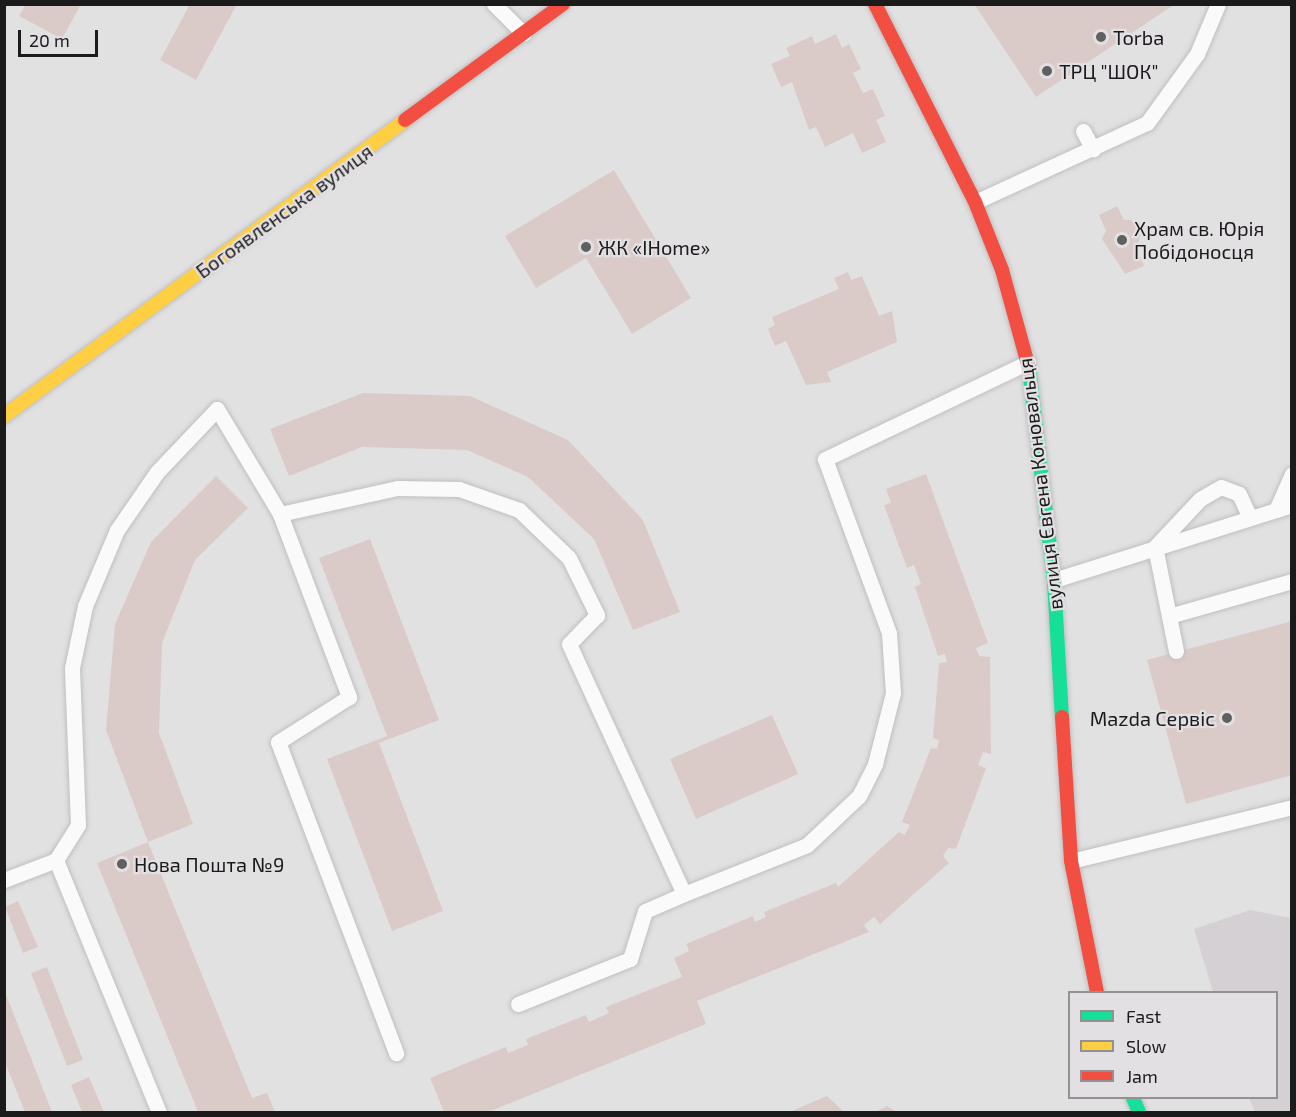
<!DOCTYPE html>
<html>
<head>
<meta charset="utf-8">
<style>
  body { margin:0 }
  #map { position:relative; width:1296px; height:1117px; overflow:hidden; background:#e2e1e2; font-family:"Exo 2",sans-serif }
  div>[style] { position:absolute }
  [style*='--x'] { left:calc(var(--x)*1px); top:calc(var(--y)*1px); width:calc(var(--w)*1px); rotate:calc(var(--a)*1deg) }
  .built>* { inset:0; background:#d5d0d4 }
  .building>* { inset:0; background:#dbcbc8 }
  .roads { filter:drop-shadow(0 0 2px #c0bfc0) drop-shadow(0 0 2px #c0bfc0) }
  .lane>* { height:15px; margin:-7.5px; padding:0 7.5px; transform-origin:7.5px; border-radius:7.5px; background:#fbfafb }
  .fast>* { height:14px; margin:-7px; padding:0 7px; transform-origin:7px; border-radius:7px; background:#16e098 }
  .slow>* { height:14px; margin:-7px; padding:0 7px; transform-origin:7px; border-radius:7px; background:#ffcf43 }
  .jam>* { height:14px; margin:-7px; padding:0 7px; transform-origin:7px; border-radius:7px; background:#f24e42 }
  .dots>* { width:16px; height:16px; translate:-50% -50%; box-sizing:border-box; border:3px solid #e3e0e3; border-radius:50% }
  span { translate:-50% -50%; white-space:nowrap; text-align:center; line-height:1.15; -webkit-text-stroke:4.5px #e3e0e3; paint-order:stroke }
  .poi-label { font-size:20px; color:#1c1b1c }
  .left { translate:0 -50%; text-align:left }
  .right { translate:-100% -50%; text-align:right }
  .street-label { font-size:20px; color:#1c1b1c }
  .frame { position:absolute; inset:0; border:6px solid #1c1b1c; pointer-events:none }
  .legend { position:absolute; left:1068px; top:991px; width:210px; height:108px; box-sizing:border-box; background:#e3e0e3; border:2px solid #939193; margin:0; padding:8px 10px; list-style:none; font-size:18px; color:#1c1b1c }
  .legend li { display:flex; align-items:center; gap:12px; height:30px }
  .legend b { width:30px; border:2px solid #939193 }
  .scale { position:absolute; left:18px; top:30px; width:80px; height:27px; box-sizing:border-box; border:3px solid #1c1b1c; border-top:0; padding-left:8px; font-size:18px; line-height:21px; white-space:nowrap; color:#1c1b1c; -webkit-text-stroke:4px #e3e0e3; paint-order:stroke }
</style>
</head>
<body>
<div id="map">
  <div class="built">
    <i style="clip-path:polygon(1250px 910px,1291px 918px,1291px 1112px,1255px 1112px,1249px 1098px,1276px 1098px,1276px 992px,1213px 992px,1194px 929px)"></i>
  </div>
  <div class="building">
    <i style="clip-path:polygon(26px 4px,81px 4px,62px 39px,19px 16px)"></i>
    <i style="clip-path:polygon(190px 4px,237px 4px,196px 80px,160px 60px)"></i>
    <i style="clip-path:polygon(974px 4px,1175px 4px,1036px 97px)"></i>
    <i style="clip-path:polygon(836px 34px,842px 48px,849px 44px,861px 69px,853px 73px,863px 93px,873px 89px,885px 116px,876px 120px,886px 142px,862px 153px,853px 133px,825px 147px,816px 127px,809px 130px,792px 82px,781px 87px,771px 64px,790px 56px,786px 48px,812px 36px,815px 44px)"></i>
    <i style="clip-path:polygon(614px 170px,691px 298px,632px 334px,586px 258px,536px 288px,505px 236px)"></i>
    <i style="clip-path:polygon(1117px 206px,1124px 220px,1134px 220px,1142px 229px,1137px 249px,1144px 266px,1125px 274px,1102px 239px,1106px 231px,1099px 215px)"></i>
    <i style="clip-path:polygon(848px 272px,851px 280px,862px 276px,879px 316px,892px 311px,897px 342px,827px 372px,831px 382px,806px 385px,786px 341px,775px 346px,768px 329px,775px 325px,772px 317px,839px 289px,834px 278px)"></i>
    <i style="clip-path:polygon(363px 393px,470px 396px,568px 440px,643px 520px,680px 612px,633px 630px,594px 539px,528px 477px,467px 450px,362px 447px,289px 476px,270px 429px)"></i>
    <i style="clip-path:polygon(926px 474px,988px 643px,976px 648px,979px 656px,990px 657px,991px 754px,983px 752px,978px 765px,986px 768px,956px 849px,948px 848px,943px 856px,949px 863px,880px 924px,874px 917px,864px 925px,869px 932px,697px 1001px,706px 1024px,488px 1112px,444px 1112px,430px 1078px,506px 1047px,508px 1053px,528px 1045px,526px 1039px,586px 1015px,589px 1022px,609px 1013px,606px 1007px,682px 977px,674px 958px,689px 951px,686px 944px,753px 916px,755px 922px,766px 917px,764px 912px,836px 883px,838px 887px,899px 832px,905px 835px,910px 825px,902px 822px,931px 748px,937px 749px,939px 740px,933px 738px,939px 663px,947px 662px,945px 654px,938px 656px,915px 587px,921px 584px,914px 565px,907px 568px,884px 505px,891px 503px,886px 489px)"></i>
    <i style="clip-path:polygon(216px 476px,248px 508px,195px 560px,162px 643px,159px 733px,193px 824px,148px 842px,106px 730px,115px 624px,151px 542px)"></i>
    <i style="clip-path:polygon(370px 539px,439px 720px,379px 743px,443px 911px,392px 931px,327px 759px,387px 736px,319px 558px)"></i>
    <i style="clip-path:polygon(1292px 621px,1292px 775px,1186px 804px,1147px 660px)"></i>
    <i style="clip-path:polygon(772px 715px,798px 774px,696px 819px,670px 759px)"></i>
    <i style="clip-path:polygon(148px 842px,252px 1098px,267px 1093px,275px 1112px,198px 1112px,97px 863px)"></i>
    <i style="clip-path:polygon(18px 901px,38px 947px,23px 953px,5px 907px)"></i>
    <i style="clip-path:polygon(47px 967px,83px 1060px,67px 1066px,31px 973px)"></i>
    <i style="clip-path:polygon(4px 992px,5px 992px,52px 1112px,25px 1112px,4px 1060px)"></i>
    <i style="clip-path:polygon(89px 1077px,104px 1112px,82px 1112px,71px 1085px)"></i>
    <i style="clip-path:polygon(827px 1096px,844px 1112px,794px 1112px,794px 1110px)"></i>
    <i style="clip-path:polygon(887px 1106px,897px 1112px,875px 1112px)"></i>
  </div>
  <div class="roads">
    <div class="lane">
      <i style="--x:494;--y:4;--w:42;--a:45"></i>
      <i style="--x:1083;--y:131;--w:21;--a:61"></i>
      <i style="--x:975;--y:202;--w:189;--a:-24.7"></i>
      <i style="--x:1147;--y:123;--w:85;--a:-54.1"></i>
      <i style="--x:1197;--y:54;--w:54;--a:-67.2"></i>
      <i style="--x:1276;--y:510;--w:39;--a:-66"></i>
      <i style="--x:280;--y:514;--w:196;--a:69.3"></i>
      <i style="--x:349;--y:697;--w:84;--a:147.6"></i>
      <i style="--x:278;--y:742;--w:333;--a:69.2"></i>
      <i style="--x:1054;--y:580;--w:250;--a:-17.5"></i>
      <i style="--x:1169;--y:616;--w:128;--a:-15.9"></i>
      <i style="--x:1176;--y:651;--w:106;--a:-101.4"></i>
      <i style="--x:1155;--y:547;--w:66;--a:-46.8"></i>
      <i style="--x:1200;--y:499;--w:24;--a:-30"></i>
      <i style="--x:1221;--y:487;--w:19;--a:21"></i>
      <i style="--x:1239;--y:494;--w:26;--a:65"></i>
      <i style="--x:56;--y:860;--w:272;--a:67.8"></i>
      <i style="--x:1071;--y:861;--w:228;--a:-13.7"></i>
      <i style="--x:4;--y:880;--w:56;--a:-21"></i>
      <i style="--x:56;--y:860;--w:41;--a:-57.8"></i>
      <i style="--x:78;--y:825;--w:157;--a:-92.2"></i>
      <i style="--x:72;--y:668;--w:63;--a:-78.2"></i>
      <i style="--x:85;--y:606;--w:82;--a:-67.2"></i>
      <i style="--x:117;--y:530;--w:70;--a:-55.4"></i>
      <i style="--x:157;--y:472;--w:87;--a:-46.4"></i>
      <i style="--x:217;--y:409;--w:122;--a:59"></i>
      <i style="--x:280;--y:514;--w:120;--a:-12.5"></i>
      <i style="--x:397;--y:488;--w:62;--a:0.9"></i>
      <i style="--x:459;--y:489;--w:64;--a:19.3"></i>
      <i style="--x:519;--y:510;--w:69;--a:43.8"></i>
      <i style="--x:569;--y:558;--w:64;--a:63.8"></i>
      <i style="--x:597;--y:615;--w:40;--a:134"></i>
      <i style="--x:569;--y:644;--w:275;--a:65.3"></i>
      <i style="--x:684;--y:894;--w:132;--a:-21.7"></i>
      <i style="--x:807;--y:845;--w:71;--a:-43.3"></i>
      <i style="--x:859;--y:796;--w:36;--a:-63"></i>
      <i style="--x:875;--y:764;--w:73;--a:-75.8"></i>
      <i style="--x:893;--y:693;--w:60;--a:-93.8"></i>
      <i style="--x:889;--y:633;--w:185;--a:-110.2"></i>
      <i style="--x:825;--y:459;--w:225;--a:-25.5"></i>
      <i style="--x:518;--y:1004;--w:121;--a:-21.9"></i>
      <i style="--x:630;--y:959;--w:50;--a:-72.6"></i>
      <i style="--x:645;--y:911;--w:43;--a:-23.6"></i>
    </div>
    <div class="fast">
      <i style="--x:1029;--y:368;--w:213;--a:83.3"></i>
      <i style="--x:1054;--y:580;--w:137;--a:86.7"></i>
      <i style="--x:1133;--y:1098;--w:15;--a:67"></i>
    </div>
    <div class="slow">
      <i style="--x:4;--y:416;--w:498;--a:-36.4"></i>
    </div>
    <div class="jam">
      <i style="--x:875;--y:4;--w:222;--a:63.2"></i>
      <i style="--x:975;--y:202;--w:73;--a:68.3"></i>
      <i style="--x:1002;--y:270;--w:102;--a:74.6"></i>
      <i style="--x:405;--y:120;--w:196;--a:-36.3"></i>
      <i style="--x:1062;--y:717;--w:144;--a:86.4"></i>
      <i style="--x:1071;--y:861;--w:134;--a:78.8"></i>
    </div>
  </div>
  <div class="dots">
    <i style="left:1101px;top:37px;background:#616061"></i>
    <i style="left:1047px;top:71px;background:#616061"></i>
    <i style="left:1122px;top:240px;background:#616061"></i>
    <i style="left:586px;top:247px;background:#616061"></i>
    <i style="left:1227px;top:718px;background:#616061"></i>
    <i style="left:122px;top:864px;background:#616061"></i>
  </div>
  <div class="poi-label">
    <span class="left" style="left:1113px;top:37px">Torba</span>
    <span class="left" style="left:1059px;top:71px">ТРЦ "ШОК"</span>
    <span class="left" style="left:1134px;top:240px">Храм св. Юрія<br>Побідоносця</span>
    <span class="left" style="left:598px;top:247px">ЖК «IHome»</span>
    <span class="right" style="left:1215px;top:718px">Mazda Сервіс</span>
    <span class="left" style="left:134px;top:864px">Нова Пошта №9</span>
  </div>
  <div class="street-label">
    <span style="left:284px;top:211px;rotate:-36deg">Богоявленська вулиця</span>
    <span style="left:1040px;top:484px;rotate:-97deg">вулиця Євгена Коновальця</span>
  </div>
  <div class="frame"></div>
  <ul class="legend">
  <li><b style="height:8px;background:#16e098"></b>Fast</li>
  <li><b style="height:8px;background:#ffcf43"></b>Slow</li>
  <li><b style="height:8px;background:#f24e42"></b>Jam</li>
  </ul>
  <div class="scale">20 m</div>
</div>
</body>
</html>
